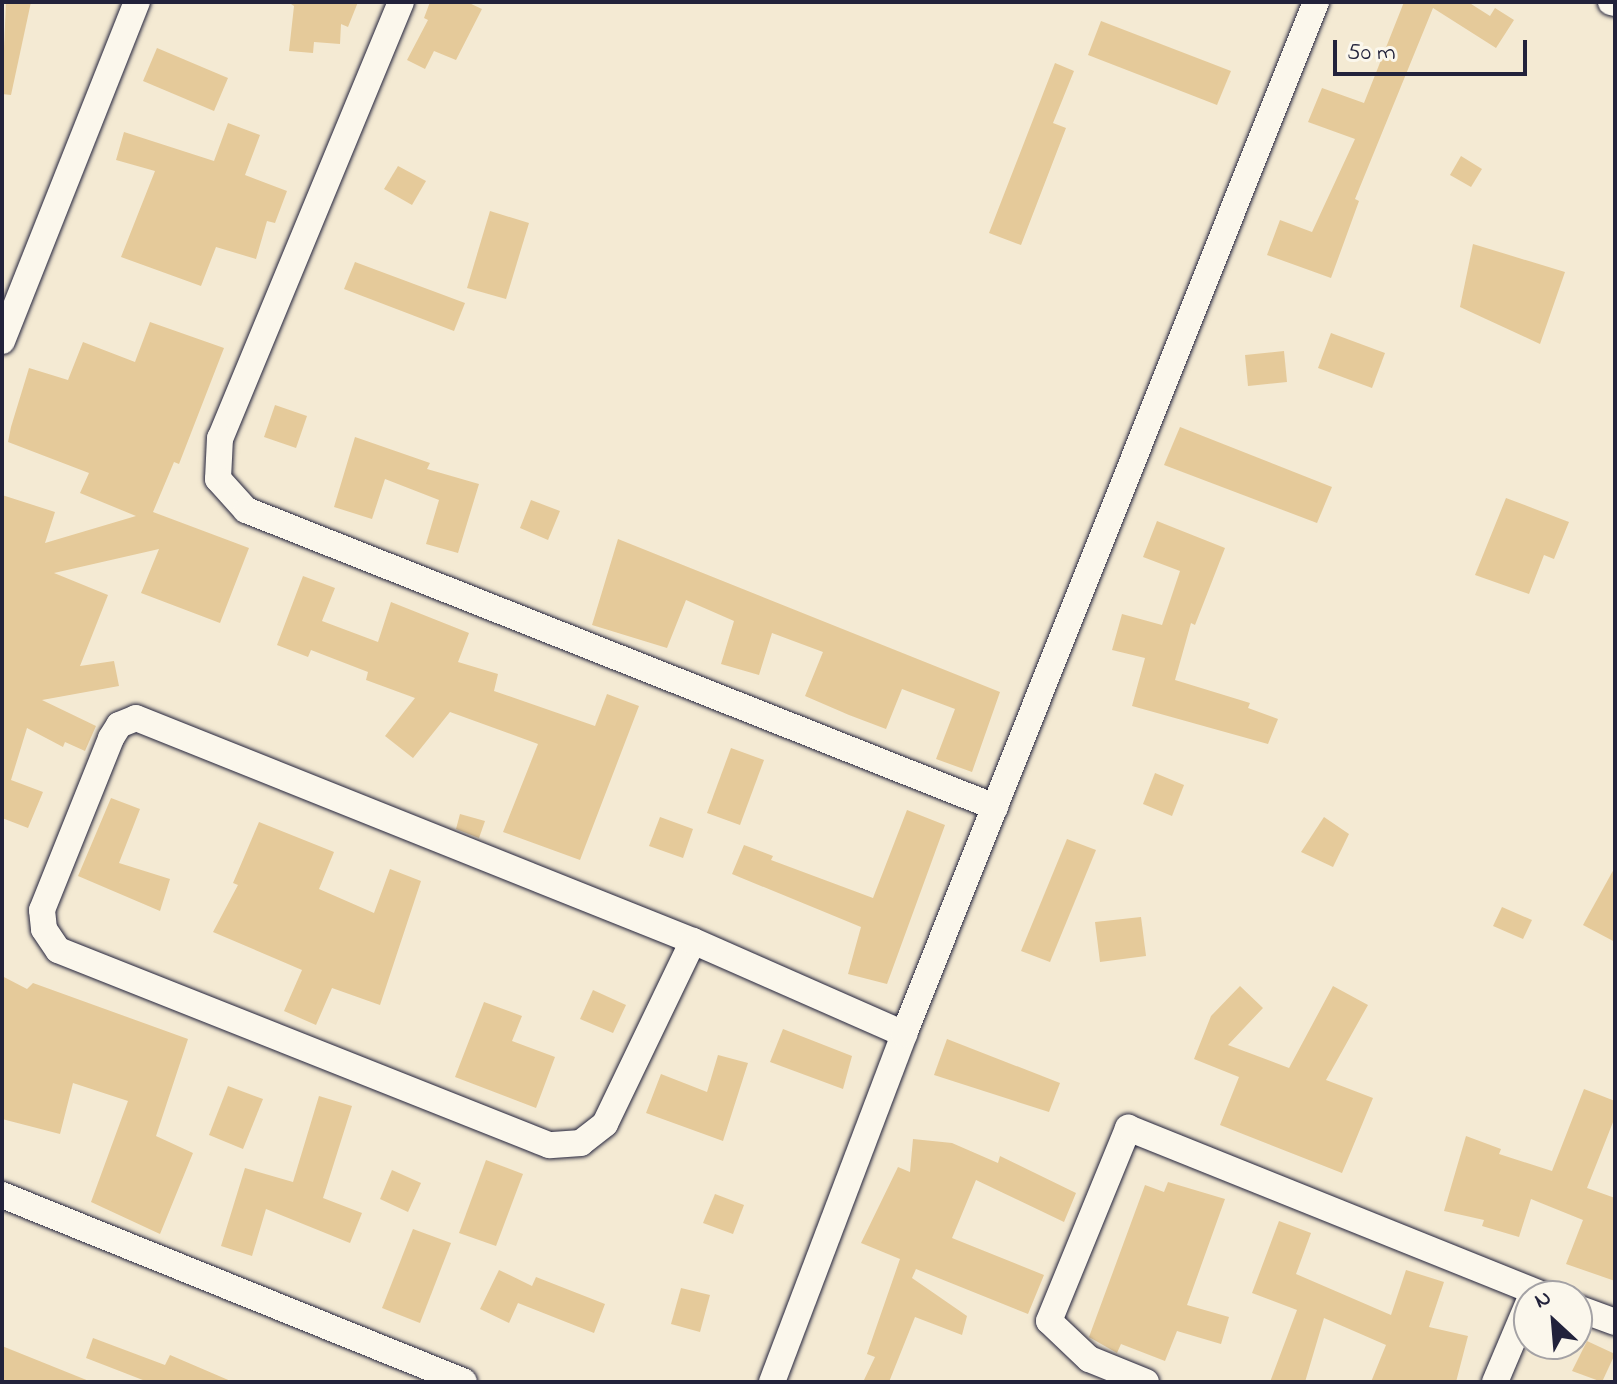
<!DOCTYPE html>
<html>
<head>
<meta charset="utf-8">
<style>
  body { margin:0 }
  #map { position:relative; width:1617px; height:1384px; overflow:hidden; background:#f4ead3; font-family:"Indie Flower",sans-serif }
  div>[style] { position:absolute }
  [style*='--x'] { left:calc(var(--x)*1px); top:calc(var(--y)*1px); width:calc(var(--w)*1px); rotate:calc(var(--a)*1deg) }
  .building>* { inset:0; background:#e5ca9a }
  .roads { filter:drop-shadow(0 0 2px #22223b) drop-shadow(0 0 2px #22223b) }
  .street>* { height:26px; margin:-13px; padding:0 13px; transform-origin:13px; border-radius:13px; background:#fbf7ec }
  span { translate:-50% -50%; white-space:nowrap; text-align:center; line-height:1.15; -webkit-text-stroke:6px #fbf7ec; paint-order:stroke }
  .frame { position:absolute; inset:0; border:4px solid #22223b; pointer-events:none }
  .north { position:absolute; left:1513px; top:1280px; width:80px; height:80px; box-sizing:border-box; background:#fbf7ec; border:2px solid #a4a2a5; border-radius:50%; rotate:334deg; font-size:22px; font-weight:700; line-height:32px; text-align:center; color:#22223b }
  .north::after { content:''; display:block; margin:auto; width:28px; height:36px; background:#22223b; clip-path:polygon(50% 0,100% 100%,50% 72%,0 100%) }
  .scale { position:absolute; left:1333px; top:40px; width:194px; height:36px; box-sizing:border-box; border:4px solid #22223b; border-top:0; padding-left:10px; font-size:24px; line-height:28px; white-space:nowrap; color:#22223b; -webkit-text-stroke:6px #fbf7ec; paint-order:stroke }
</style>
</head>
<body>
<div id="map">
  <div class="building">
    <i style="clip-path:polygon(6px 2px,31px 2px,11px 95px,2px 94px)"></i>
    <i style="clip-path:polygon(288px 2px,358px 2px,348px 27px,341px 24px,340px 44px,314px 42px,313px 53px,289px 51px,294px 6px)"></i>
    <i style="clip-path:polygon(430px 2px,467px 2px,482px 9px,456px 60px,434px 51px,425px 69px,407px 60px,428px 20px,424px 18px)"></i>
    <i style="clip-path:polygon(1404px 2px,1468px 2px,1490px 16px,1495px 8px,1514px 20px,1496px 48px,1433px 8px,1355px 199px,1359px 201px,1331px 278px,1267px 255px,1280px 220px,1312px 232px,1355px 139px,1308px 122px,1322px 88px,1364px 103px)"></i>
    <i style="clip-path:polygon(1101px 21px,1231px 71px,1217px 105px,1088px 55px)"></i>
    <i style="clip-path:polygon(157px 48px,228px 78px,214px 111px,143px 81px)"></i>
    <i style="clip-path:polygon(1055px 63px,1074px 71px,1053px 123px,1066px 128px,1021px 245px,989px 233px)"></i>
    <i style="clip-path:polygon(228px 123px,260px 135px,245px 175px,287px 191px,275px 223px,267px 221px,256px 259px,216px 247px,201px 286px,121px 257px,155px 171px,116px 160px,124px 132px,214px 161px)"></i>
    <i style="clip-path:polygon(1461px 156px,1482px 169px,1471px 187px,1450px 175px)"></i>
    <i style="clip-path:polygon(398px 166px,426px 181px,412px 205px,384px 189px)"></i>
    <i style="clip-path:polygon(490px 211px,529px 223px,506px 299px,467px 288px)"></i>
    <i style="clip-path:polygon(1473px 244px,1565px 272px,1540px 344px,1460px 307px)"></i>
    <i style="clip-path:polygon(355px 262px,465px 303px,454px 331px,344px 289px)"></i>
    <i style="clip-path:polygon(150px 322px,224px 348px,179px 464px,174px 462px,153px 512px,249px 548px,220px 623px,141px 593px,159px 549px,54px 573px,108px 595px,80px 666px,114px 661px,119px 686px,42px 700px,96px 726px,85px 751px,65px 742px,63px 747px,27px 728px,11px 780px,43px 792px,28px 828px,2px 818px,2px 495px,55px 512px,45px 543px,136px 516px,80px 493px,89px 473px,8px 442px,11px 427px,29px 368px,68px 380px,83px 342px,135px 362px)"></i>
    <i style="clip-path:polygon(1331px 333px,1385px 353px,1372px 388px,1318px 368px)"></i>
    <i style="clip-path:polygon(1284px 351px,1287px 382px,1248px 386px,1245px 355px)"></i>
    <i style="clip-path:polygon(275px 405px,307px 416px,296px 448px,264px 437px)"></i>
    <i style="clip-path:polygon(1180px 427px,1332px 487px,1317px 523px,1164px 465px)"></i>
    <i style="clip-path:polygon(355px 437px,430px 463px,427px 469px,479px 484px,458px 553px,426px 544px,439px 500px,385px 479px,372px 519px,334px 507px)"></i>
    <i style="clip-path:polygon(1506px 498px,1569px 522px,1554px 559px,1544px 555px,1529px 594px,1475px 575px)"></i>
    <i style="clip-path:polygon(531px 500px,560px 511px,548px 540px,520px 528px)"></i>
    <i style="clip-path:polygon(1157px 521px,1225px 548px,1195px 625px,1191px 623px,1175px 680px,1250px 703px,1248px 708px,1278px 719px,1268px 744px,1132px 706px,1145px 658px,1112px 650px,1122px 614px,1162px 625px,1180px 571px,1143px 557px)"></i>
    <i style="clip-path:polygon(618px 539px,1000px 692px,972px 772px,936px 759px,955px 709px,902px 689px,886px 729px,849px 715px,805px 696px,823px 652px,772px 633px,759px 675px,721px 664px,734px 621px,686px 600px,667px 648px,592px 625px)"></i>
    <i style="clip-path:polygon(303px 576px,335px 588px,322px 621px,378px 642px,391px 602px,469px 633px,458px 662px,498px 674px,494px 691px,595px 726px,607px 694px,639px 706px,580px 860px,503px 832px,538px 744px,450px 712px,413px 758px,385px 736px,415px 698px,366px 680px,368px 672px,311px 650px,308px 657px,277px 645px)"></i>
    <i style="clip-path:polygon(731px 748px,764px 760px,740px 825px,707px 813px)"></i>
    <i style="clip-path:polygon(1155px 773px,1184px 785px,1172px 816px,1143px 804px)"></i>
    <i style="clip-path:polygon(111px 798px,140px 809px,119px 863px,170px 879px,160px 911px,78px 876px)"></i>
    <i style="clip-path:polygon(907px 810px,945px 825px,887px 984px,848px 974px,861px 927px,732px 874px,744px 845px,773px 856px,771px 860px,873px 898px)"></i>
    <i style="clip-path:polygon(460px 814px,485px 821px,479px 838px,456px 829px)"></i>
    <i style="clip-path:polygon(660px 817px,693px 829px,683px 858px,649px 846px)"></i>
    <i style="clip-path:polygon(1324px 817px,1349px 834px,1333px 867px,1301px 852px)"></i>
    <i style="clip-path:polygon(259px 822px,334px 852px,319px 889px,374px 913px,390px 869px,421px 881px,380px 1005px,332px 988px,316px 1025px,284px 1011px,302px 970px,213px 932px,238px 885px,233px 883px)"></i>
    <i style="clip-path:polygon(1067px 839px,1096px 850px,1050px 962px,1021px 951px)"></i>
    <i style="clip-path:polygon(1615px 867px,1615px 942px,1583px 925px)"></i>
    <i style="clip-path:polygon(1502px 907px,1532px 920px,1523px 939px,1493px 926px)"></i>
    <i style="clip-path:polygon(1141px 917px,1146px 956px,1100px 962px,1095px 922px)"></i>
    <i style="clip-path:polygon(2px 976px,27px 989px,33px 983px,188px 1039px,156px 1136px,193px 1153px,160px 1234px,91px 1202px,128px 1101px,73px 1083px,60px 1134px,2px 1119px)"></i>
    <i style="clip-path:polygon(1240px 986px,1263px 1008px,1228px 1045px,1289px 1068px,1333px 986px,1368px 1005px,1326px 1080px,1373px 1098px,1342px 1173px,1220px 1125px,1239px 1077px,1194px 1059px,1211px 1016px)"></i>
    <i style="clip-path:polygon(593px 990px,626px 1005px,613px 1033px,580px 1019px)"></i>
    <i style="clip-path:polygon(484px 1002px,522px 1016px,512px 1041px,555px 1057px,536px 1108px,455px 1077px)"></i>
    <i style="clip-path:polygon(783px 1029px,852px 1056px,843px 1089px,770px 1062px)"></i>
    <i style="clip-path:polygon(947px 1039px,1060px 1083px,1049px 1112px,934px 1075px)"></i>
    <i style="clip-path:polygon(718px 1055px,748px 1063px,723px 1141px,646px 1113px,661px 1074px,707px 1092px)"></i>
    <i style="clip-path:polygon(228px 1086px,263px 1099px,243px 1149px,209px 1135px)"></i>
    <i style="clip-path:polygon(1584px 1089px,1615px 1101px,1615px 1117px,1587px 1188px,1615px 1198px,1615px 1281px,1566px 1264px,1583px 1220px,1531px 1199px,1519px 1237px,1482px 1226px,1484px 1220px,1444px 1211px,1466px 1136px,1501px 1149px,1499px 1154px,1552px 1171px)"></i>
    <i style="clip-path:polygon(319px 1096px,352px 1106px,323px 1198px,362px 1213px,350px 1243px,266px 1209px,252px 1256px,221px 1246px,245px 1168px,293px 1182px)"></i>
    <i style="clip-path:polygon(913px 1139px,952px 1143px,998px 1163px,1000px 1156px,1076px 1193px,1064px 1222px,976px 1180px,952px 1238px,1044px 1275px,1028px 1314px,916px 1269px,912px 1278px,967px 1316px,962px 1335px,915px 1317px,889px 1382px,863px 1382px,875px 1357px,867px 1354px,900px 1259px,861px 1243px,898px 1167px,910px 1172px)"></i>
    <i style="clip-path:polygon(486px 1160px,523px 1174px,496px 1246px,459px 1233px)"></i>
    <i style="clip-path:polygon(392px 1170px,421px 1183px,408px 1212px,380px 1199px)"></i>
    <i style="clip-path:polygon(1168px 1182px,1225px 1199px,1187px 1305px,1229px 1317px,1221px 1344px,1177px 1331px,1165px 1361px,1121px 1344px,1117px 1353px,1089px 1337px,1145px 1185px,1164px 1192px)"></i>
    <i style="clip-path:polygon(715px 1194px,744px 1205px,733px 1234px,703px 1223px)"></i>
    <i style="clip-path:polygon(1279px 1221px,1311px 1233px,1296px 1274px,1391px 1315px,1406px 1270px,1444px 1282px,1429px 1327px,1468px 1336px,1456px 1382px,1371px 1382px,1386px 1345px,1324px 1318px,1305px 1382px,1270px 1382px,1297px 1310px,1252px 1293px)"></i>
    <i style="clip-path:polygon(413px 1229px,451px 1243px,420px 1323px,382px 1308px)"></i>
    <i style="clip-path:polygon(499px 1270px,532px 1286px,536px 1277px,605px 1304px,594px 1333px,518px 1303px,509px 1323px,480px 1309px)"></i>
    <i style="clip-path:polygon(681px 1288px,710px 1295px,700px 1332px,671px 1324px)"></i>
    <i style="clip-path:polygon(93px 1338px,165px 1365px,170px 1355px,233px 1382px,148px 1382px,86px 1358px)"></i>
    <i style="clip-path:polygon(1587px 1341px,1615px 1354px,1602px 1382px,1572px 1371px)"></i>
    <i style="clip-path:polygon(2px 1346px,89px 1381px,89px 1382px,2px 1382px)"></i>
  </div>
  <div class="roads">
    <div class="street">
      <i style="--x:401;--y:2;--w:472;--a:112.5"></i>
      <i style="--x:220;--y:438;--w:41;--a:92.8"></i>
      <i style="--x:218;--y:479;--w:42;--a:47.9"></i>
      <i style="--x:246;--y:510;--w:806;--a:21.63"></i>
      <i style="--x:1611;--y:2;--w:4;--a:14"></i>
      <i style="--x:2;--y:341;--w:365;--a:-68.3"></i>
      <i style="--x:693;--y:941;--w:203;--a:115.7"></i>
      <i style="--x:605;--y:1124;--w:31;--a:142"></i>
      <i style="--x:581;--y:1143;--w:32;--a:176"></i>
      <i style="--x:549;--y:1145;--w:528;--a:-158.34"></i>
      <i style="--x:58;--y:950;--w:25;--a:-124"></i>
      <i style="--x:44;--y:929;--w:19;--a:-96"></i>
      <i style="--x:42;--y:910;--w:185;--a:-68.1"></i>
      <i style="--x:111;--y:738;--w:15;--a:-58"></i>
      <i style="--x:119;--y:725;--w:18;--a:-22"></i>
      <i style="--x:136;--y:718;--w:600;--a:21.82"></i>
      <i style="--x:693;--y:941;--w:231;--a:23.8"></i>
      <i style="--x:2;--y:1195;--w:498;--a:22"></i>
      <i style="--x:1577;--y:1308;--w:40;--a:20.2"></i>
      <i style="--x:772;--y:1382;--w:372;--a:-69.2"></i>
      <i style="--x:904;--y:1034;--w:1111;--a:-68.24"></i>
      <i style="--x:1146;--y:1382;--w:61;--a:-158"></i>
      <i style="--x:1089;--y:1359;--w:55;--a:-136.5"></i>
      <i style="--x:1049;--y:1321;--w:209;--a:-67.7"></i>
      <i style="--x:1128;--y:1128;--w:450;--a:21.9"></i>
      <i style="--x:1495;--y:1382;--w:87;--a:-67"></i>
    </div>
  </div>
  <div class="frame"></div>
  <div class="north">N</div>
  <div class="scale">50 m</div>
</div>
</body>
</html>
